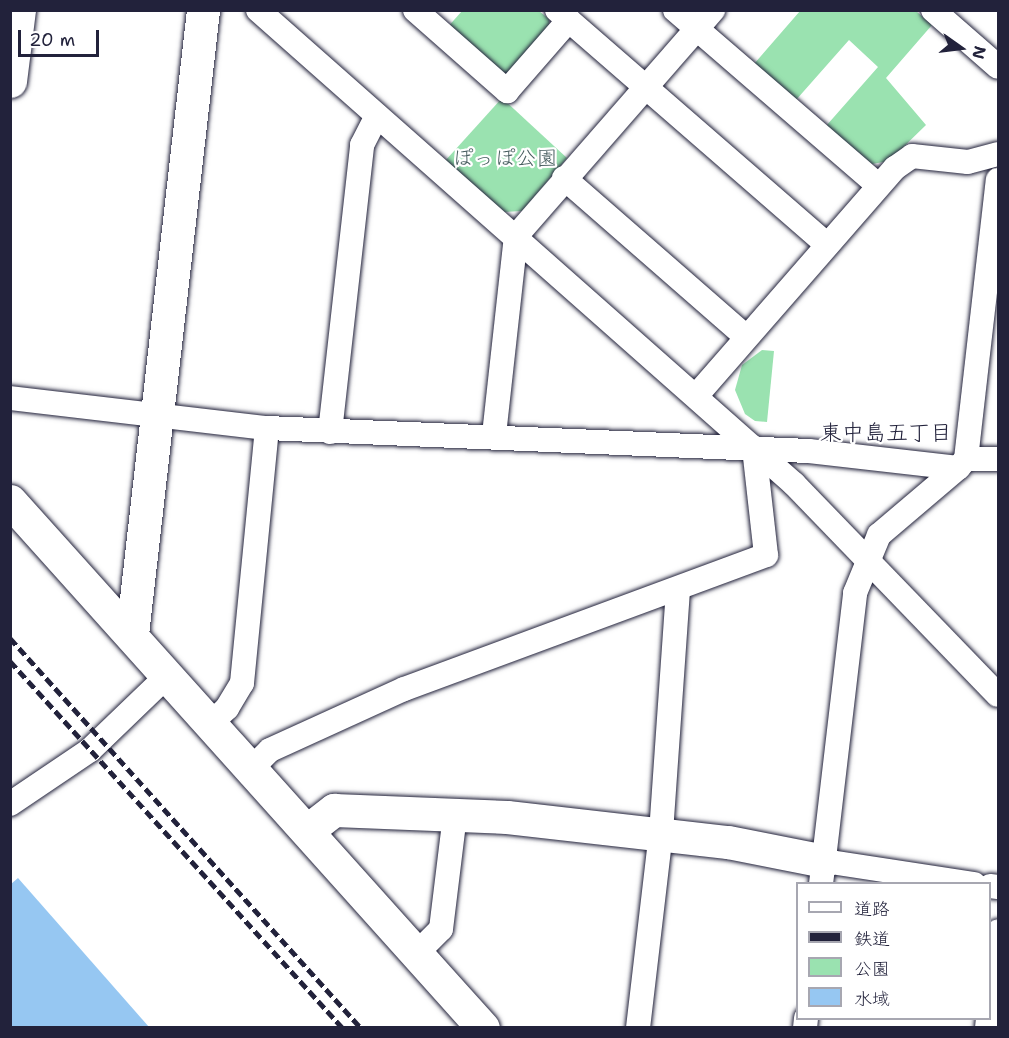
<!DOCTYPE html>
<html>
<head>
<meta charset="utf-8">
<style>
  body { margin:0 }
  #map { position:relative; width:1009px; height:1038px; overflow:hidden; background:#fff; font-family:"Shantell Sans","Klee One",sans-serif }
  div>[style] { position:absolute }
  [style*='--x'] { left:calc(var(--x)*1px); top:calc(var(--y)*1px); width:calc(var(--w)*1px); rotate:calc(var(--a)*1deg) }
  .green>* { inset:0; background:#9ae2b0 }
  .water>* { inset:0; background:#96c7f2 }
  .roads { filter:drop-shadow(0 0 2px #22223b) drop-shadow(0 0 2px #22223b) }
  .street>* { height:24px; margin:-12px; padding:0 12px; transform-origin:12px; border-radius:12px; background:#fff }
  .secondary>* { height:33px; margin:-16.5px; padding:0 16.5px; transform-origin:16.5px; border-radius:16.5px; background:#fff }
  .rail>* { height:4.5px; margin-top:-2.25px; transform-origin:0; background:repeating-linear-gradient(90deg,#22223b 0 9px,transparent 0 13.5px) }
  span { translate:-50% -50%; white-space:nowrap; text-align:center; line-height:1.15; -webkit-text-stroke:4.5px #fff; paint-order:stroke }
  .park-label { font-size:21px; color:#465c5e }
  .neighbourhood-label { font-size:22px; color:#22223b }
  .frame { position:absolute; inset:0; border:12px solid #22223b; pointer-events:none }
  .legend { position:absolute; left:796px; top:882px; width:195px; height:138px; box-sizing:border-box; background:#fff; border:2px solid #a7a7b1; margin:0; padding:8px 10px; list-style:none; font-size:18px; color:#22223b }
  .legend li { display:flex; align-items:center; gap:12px; height:30px }
  .legend b { width:30px; border:2px solid #a7a7b1 }
  .north { position:absolute; left:931px; top:18px; width:60px; height:60px; -webkit-text-stroke:4px #fff; paint-order:stroke; rotate:104deg; font-size:16px; font-weight:700; line-height:24px; text-align:center; color:#22223b }
  .north::after { content:''; display:block; margin:auto; width:21px; height:27px; background:#22223b; clip-path:polygon(50% 0,100% 100%,50% 72%,0 100%) }
  .scale { position:absolute; left:18px; top:30px; width:81px; height:27px; box-sizing:border-box; border:3px solid #22223b; border-top:0; padding-left:8px; font-size:18px; line-height:21px; white-space:nowrap; color:#22223b; -webkit-text-stroke:4px #fff; paint-order:stroke }
</style>
</head>
<body>
<div id="map">
  <div class="green">
    <i style="clip-path:polygon(462px 11px,539px 11px,549px 19px,549px 28px,509px 74px,499px 75px,446px 29px)"></i>
    <i style="clip-path:polygon(800px 11px,916px 11px,932px 25px,886px 78px,926px 125px,889px 161px,872px 164px,826px 126px,878px 67px,849px 40px,796px 100px,754px 64px)"></i>
    <i style="clip-path:polygon(502px 98px,567px 158px,522px 211px,504px 212px,445px 161px)"></i>
    <i style="clip-path:polygon(762px 350px,774px 351px,767px 422px,755px 421px,745px 414px,735px 390px,742px 365px)"></i>
  </div>
  <div class="water">
    <i style="clip-path:polygon(18px 878px,149px 1027px,11px 1027px,11px 884px)"></i>
  </div>
  <div class="roads">
    <div class="street">
      <i style="--x:258;--y:10;--w:716;--a:41.49"></i>
      <i style="--x:794;--y:484;--w:293;--a:46"></i>
      <i style="--x:415;--y:10;--w:123;--a:41.4"></i>
      <i style="--x:507;--y:91;--w:94;--a:-48.9"></i>
      <i style="--x:557;--y:10;--w:358;--a:41"></i>
      <i style="--x:675;--y:10;--w:268;--a:40.8"></i>
      <i style="--x:933;--y:10;--w:86;--a:41.2"></i>
      <i style="--x:564;--y:178;--w:242;--a:41.1"></i>
      <i style="--x:696;--y:396;--w:303;--a:-48.9"></i>
      <i style="--x:895;--y:168;--w:21;--a:-35"></i>
      <i style="--x:912;--y:156;--w:56;--a:6.1"></i>
      <i style="--x:968;--y:162;--w:31;--a:-15"></i>
      <i style="--x:10;--y:398;--w:259;--a:6.7"></i>
      <i style="--x:267;--y:428;--w:542;--a:2.43"></i>
      <i style="--x:809;--y:451;--w:150;--a:6.5"></i>
      <i style="--x:958;--y:468;--w:12;--a:-48"></i>
      <i style="--x:966;--y:459;--w:32;--a:0"></i>
      <i style="--x:330;--y:432;--w:289;--a:-83.6"></i>
      <i style="--x:362;--y:145;--w:33;--a:-63"></i>
      <i style="--x:494;--y:435;--w:200;--a:-83.7"></i>
      <i style="--x:516;--y:236;--w:300;--a:-48.9"></i>
      <i style="--x:966;--y:459;--w:281;--a:-83.5"></i>
      <i style="--x:211;--y:723;--w:22;--a:-43"></i>
      <i style="--x:227;--y:708;--w:29;--a:-59"></i>
      <i style="--x:242;--y:683;--w:256;--a:-84.4"></i>
      <i style="--x:252;--y:768;--w:25;--a:-45"></i>
      <i style="--x:270;--y:750;--w:147;--a:-24.5"></i>
      <i style="--x:404;--y:689;--w:386;--a:-20.3"></i>
      <i style="--x:766;--y:555;--w:108;--a:-96.4"></i>
      <i style="--x:10;--y:804;--w:97;--a:-34"></i>
      <i style="--x:90;--y:750;--w:108;--a:-43.9"></i>
      <i style="--x:824;--y:861;--w:152;--a:8.7"></i>
      <i style="--x:821;--y:884;--w:293;--a:-83.3"></i>
      <i style="--x:855;--y:593;--w:63;--a:-67.5"></i>
      <i style="--x:879;--y:535;--w:104;--a:-40.3"></i>
      <i style="--x:990;--y:886;--w:8;--a:7"></i>
      <i style="--x:416;--y:954;--w:35;--a:-45"></i>
      <i style="--x:441;--y:929;--w:115;--a:-83"></i>
      <i style="--x:990;--y:1004;--w:73;--a:-83.7"></i>
      <i style="--x:638;--y:1028;--w:196;--a:-83.3"></i>
      <i style="--x:661;--y:833;--w:244;--a:-86"></i>
      <i style="--x:805;--y:1028;--w:10;--a:-84"></i>
      <i style="--x:987;--y:1028;--w:10;--a:-84"></i>
    </div>
    <div class="secondary">
      <i style="--x:10;--y:81;--w:72;--a:-82.8"></i>
      <i style="--x:10;--y:501;--w:708;--a:48.09"></i>
      <i style="--x:132;--y:634;--w:628;--a:-83.51"></i>
      <i style="--x:308;--y:830;--w:33;--a:-38"></i>
      <i style="--x:334;--y:810;--w:173;--a:2.3"></i>
      <i style="--x:507;--y:817;--w:222;--a:6.5"></i>
      <i style="--x:728;--y:842;--w:98;--a:11.2"></i>
    </div>
  </div>
  <div class="rail">
    <i style="--x:10;--y:638;--w:525;--a:48.01"></i>
    <i style="--x:10;--y:661;--w:496;--a:47.8"></i>
  </div>
  <div class="park-label">
    <span style="left:505px;top:158px">ぽっぽ公園</span>
  </div>
  <div class="neighbourhood-label">
    <span style="left:886px;top:433px">東中島五丁目</span>
  </div>
  <div class="frame"></div>
  <ul class="legend">
  <li><b style="height:8px;background:#fff"></b>道路</li>
  <li><b style="height:8px;background:#22223b"></b>鉄道</li>
  <li><b style="height:16px;background:#9ae2b0"></b>公園</li>
  <li><b style="height:16px;background:#96c7f2"></b>水域</li>
  </ul>
  <div class="north">N</div>
  <div class="scale">20 m</div>
</div>
</body>
</html>
